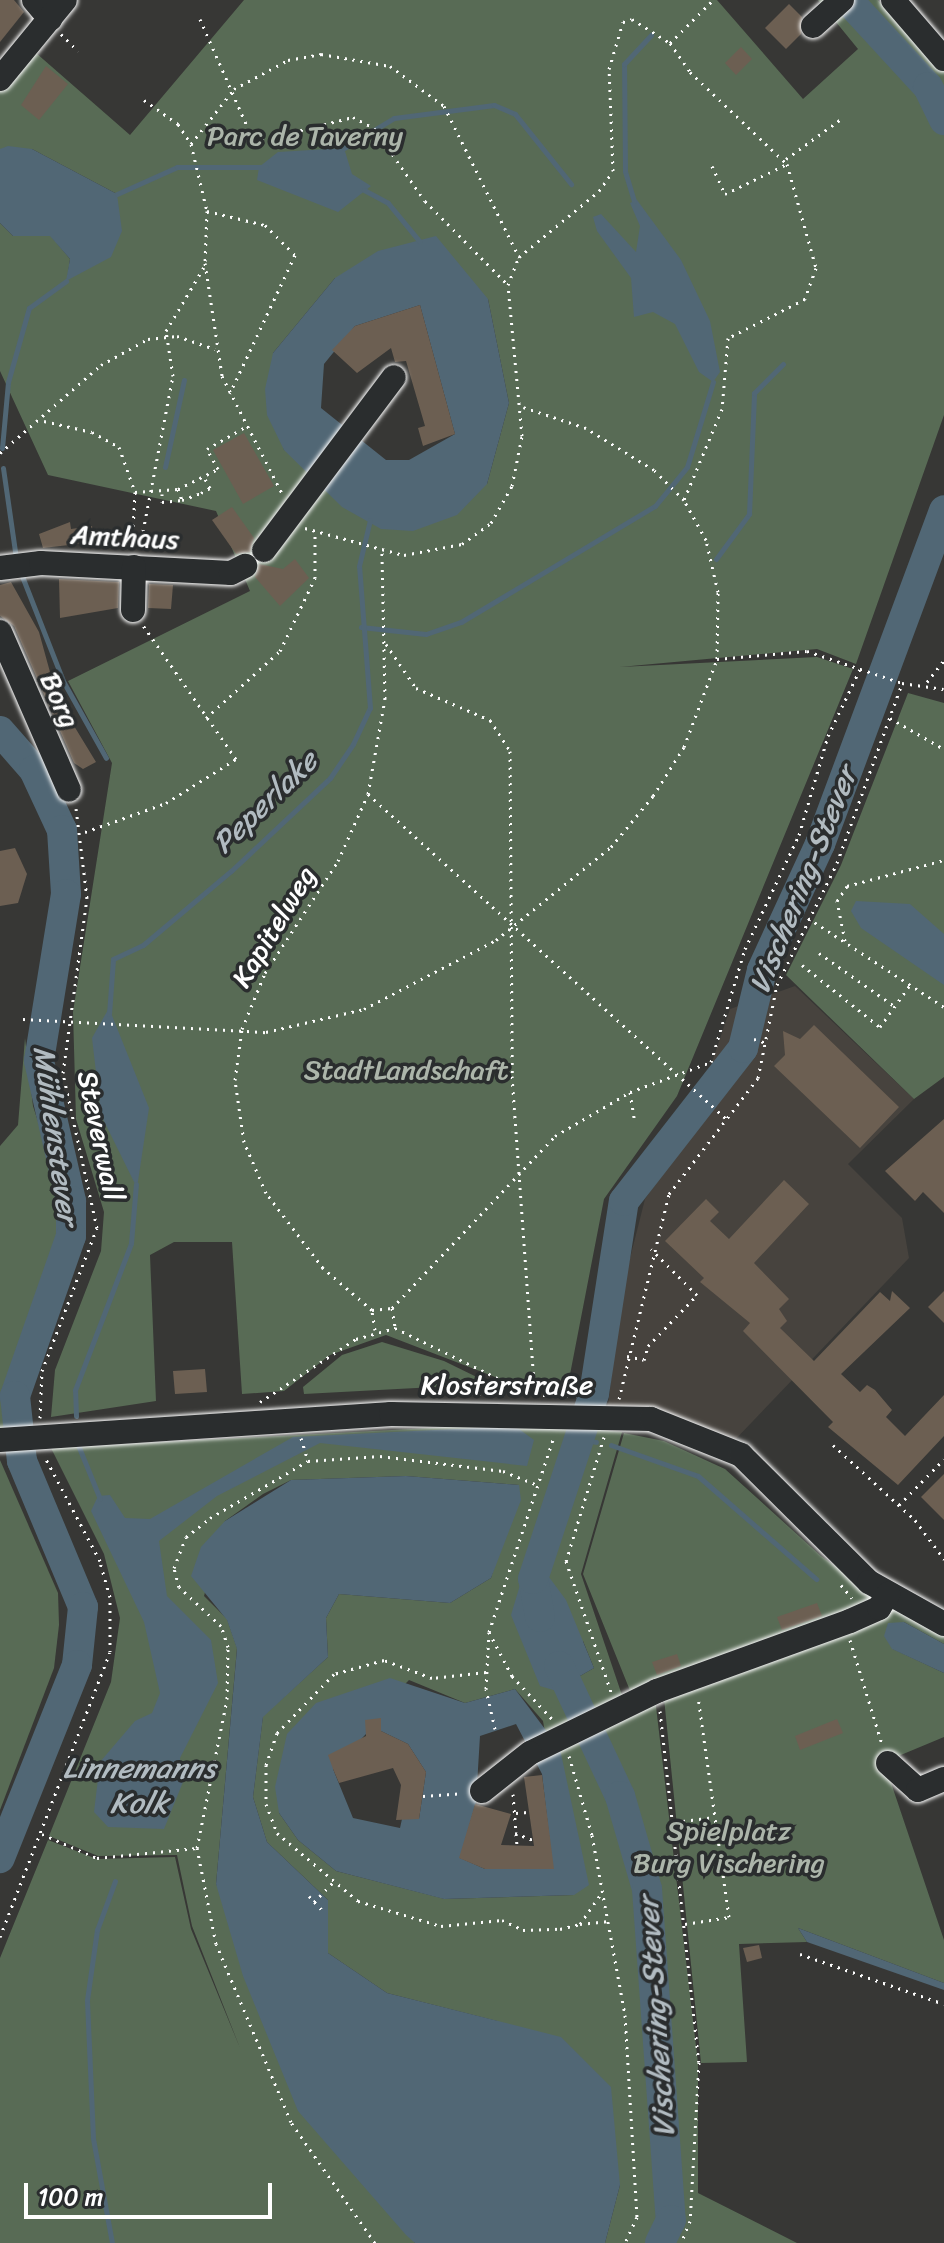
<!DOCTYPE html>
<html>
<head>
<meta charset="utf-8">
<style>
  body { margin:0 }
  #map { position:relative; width:944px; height:2243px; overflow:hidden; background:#373735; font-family:Sriracha,sans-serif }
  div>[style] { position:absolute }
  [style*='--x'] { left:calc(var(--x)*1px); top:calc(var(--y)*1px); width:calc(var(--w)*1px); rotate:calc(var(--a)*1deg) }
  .built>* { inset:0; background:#47433e }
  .green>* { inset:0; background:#586b55 }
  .water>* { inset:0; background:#516775 }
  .stream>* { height:5px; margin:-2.5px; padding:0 2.5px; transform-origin:2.5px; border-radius:2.5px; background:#516775 }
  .river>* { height:30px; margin:-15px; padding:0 15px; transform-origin:15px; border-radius:15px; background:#516775 }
  .building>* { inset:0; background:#6c5f52 }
  .path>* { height:3px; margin-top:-1.5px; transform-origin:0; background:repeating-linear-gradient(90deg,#fff 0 2px,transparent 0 8px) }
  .roads { filter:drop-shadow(0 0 2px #fff) drop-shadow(0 0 2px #fff) }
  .minor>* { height:24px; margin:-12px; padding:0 12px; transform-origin:12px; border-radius:12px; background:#2a2d2e }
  span { translate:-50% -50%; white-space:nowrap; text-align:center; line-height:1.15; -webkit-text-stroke:7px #2a2d2e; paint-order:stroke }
  .park-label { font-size:28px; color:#acb5aa }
  .street-label { font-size:28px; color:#fff }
  .water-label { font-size:30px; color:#b1bbc1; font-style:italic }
  .scale { position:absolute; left:24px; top:2183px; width:248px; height:36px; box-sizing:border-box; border:4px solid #fff; border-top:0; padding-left:10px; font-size:24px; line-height:28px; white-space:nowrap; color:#fff; -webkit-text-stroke:6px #2a2d2e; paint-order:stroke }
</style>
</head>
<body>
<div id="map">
  <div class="built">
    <i style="clip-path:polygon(795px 986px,914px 1099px,848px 1164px,902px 1218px,909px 1258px,731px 1444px,671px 1417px,608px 1406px,621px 1294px,645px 1199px,705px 1113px,687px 1097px,710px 1068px,730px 1009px)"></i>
  </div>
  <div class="green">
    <i style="clip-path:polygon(evenodd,244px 0,717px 0,803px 99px,858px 49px,818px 0,878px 0,944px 71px,944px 415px,856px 664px,817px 649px,620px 667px,817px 657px,853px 669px,677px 1096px,604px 1199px,567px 1390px,521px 1387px,386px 1335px,330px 1355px,284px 1391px,242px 1394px,232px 1242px,174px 1242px,150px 1255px,156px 1401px,51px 1417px,55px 1370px,101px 1251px,104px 1212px,76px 1119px,73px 1012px,112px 763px,68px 681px,250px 591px,216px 511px,48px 475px,0 371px,0 223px,13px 236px,50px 235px,70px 259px,67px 280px,117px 194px,32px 149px,0 149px,0 79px,28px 46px,130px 135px,244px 0,335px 278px,488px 299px,509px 403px,487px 484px,284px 450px,273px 353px,335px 278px)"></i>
    <i style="clip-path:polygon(908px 693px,944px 703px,944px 1077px,914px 1099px,786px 975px,841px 865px)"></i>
    <i style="clip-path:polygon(25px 1038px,33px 1106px,62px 1197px,61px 1237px,5px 1396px,6px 1431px,0 1431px,0 1146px,18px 1125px)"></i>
    <i style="clip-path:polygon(382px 1342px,444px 1361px,491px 1384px,304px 1394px,303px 1387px,342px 1355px)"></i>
    <i style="clip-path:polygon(evenodd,522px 1423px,622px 1432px,581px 1574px,627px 1710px,655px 1698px,698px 2063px,698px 2193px,797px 2243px,605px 2243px,620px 2185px,497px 2021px,387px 1993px,328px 1953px,328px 1900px,267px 1842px,253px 1797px,263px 1716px,328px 1657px,326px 1618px,339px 1594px,450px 1603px,491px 1578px,519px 1485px,406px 1476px,291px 1480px,263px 1494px,225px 1521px,204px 1596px,227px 1619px,237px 1648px,216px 1884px,415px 2243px,0 2243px,0 1958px,48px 1840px,97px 1859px,175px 1857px,191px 1929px,240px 2048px,192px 1926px,177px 1855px,98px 1856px,49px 1836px,111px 1682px,120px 1618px,104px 1554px,51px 1448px,522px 1423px,583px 1641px,594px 1668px,573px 1680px,582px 1699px,565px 1707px,560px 1692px,583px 1641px,522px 1423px,409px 1680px,465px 1703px,515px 1689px,543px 1721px,574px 1895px,445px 1899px,336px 1871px,298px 1840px,279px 1813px,409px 1680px)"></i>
    <i style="clip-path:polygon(624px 1433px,664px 1441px,725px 1469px,821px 1556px,883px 1600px,944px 1631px,944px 1644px,904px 1622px,893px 1649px,944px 1673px,944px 1737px,884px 1762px,944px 1940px,944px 1983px,798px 1928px,807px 1942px,739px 1944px,747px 2062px,701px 2063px,664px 1698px,631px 1693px,583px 1574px)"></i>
    <i style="clip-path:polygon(0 1460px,58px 1593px,59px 1625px,54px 1668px,0 1810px)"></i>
  </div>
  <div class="water">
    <i style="clip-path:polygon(8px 146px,32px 149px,117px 194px,122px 231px,111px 257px,66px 281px,70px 259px,50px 236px,13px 236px,0 223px,0 149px)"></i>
    <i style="clip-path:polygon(344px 148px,352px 174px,371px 186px,338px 212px,257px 180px,259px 167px,278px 152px)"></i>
    <i style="clip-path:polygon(637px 200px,681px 260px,710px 321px,720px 372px,713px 382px,699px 372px,675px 324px,653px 312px,634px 317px,631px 278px,597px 231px,593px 217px,601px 214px,636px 252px,640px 226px,630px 203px)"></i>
    <i style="clip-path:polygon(evenodd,436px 236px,488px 299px,509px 403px,487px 484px,457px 515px,413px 531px,381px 529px,342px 507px,284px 450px,267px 415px,265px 389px,273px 353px,335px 278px,378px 251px,436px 236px,420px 305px,455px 434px,409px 460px,386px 460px,321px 408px,324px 364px,355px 326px,420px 305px)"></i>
    <i style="clip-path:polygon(856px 901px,910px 904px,944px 934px,944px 985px,861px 928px,851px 911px)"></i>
    <i style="clip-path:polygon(109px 1008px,149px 1108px,137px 1188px,101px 1115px,92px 1038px)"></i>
    <i style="clip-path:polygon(515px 1426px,534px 1440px,527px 1466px,320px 1443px,217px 1496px,159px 1541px,167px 1596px,211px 1640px,218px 1683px,180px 1758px,183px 1782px,164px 1829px,108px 1827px,94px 1812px,100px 1762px,135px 1721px,152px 1713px,160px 1693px,144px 1622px,91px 1511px,98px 1496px,110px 1495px,125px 1518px,150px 1519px,293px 1437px)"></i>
    <i style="clip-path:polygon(406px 1476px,519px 1485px,521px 1500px,491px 1578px,450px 1603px,339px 1594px,326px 1618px,328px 1657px,263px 1717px,253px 1797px,267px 1842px,328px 1900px,328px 1953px,387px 1993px,561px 2037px,611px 2087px,620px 2185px,605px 2243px,415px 2243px,406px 2235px,298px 2111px,243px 1976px,216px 1884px,237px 1649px,227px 1620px,191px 1576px,201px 1547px,225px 1521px,291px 1480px)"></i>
    <i style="clip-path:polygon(546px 1573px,566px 1600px,594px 1668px,573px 1680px,583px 1699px,565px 1708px,560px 1692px,540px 1686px,511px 1615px,520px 1585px)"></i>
    <i style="clip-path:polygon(904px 1622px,944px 1644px,944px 1673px,892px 1649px,884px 1636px,888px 1623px)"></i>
    <i style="clip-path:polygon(evenodd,390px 1678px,465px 1703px,515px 1689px,560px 1749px,589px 1885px,574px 1895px,444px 1899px,336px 1871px,298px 1840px,279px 1813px,275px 1787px,287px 1734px,316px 1703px,390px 1678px,381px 1718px,381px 1731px,408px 1744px,426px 1772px,419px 1819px,402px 1819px,400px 1828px,353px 1818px,333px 1769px,381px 1718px,390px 1678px,516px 1724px,542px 1774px,553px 1869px,485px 1869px,460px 1858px,476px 1802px,480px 1736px,516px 1724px)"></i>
    <i style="clip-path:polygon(798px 1928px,944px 1983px,944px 1990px,807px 1942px)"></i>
  </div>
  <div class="stream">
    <i style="--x:344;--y:148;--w:58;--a:-31"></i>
    <i style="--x:394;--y:118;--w:101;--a:-7.4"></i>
    <i style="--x:494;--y:105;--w:23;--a:23"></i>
    <i style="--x:515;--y:114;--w:90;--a:51.3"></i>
    <i style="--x:364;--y:190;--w:27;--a:28"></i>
    <i style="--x:388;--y:203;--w:50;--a:50.6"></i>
    <i style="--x:117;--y:194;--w:66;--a:-24.2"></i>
    <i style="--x:177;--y:167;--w:89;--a:0"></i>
    <i style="--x:634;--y:201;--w:31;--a:-107"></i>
    <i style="--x:625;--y:171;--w:107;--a:-90.5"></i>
    <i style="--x:624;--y:64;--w:40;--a:-47"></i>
    <i style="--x:2;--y:448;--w:66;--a:-84.8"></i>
    <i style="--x:8;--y:382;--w:77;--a:-74.2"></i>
    <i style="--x:29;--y:308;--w:46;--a:-36.1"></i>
    <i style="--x:165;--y:467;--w:89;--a:-77.7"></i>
    <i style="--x:3;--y:468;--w:91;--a:81.8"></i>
    <i style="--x:716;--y:559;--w:56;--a:-53.7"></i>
    <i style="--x:749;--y:514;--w:121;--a:-87.6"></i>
    <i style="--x:754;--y:393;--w:41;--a:-45"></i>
    <i style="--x:20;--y:571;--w:118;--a:68.6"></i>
    <i style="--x:63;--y:681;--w:88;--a:60.8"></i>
    <i style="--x:361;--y:627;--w:65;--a:6.1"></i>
    <i style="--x:426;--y:634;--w:37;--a:-19"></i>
    <i style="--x:461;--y:622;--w:226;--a:-30.9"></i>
    <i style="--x:655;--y:506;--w:50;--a:-50.6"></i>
    <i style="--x:687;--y:467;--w:89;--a:-73"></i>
    <i style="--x:109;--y:1014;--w:55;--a:-85.8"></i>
    <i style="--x:113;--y:959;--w:33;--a:-25"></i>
    <i style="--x:143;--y:945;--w:115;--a:-40.1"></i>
    <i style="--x:231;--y:871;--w:136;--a:-43.2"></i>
    <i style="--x:330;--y:778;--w:41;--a:-55.9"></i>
    <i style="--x:353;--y:744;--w:40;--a:-65"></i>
    <i style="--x:370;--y:708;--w:142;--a:-94.4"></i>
    <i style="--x:359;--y:566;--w:47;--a:-76.6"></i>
    <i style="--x:76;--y:1416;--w:26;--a:-92"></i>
    <i style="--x:75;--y:1390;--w:157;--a:-69.1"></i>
    <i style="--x:131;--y:1243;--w:59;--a:-85.2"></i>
    <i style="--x:578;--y:1440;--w:18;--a:6"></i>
    <i style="--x:78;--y:1445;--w:58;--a:67.8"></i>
    <i style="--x:611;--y:1445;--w:92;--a:19.6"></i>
    <i style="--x:698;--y:1476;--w:157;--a:41.1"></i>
    <i style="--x:112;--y:2243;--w:107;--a:-100.3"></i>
    <i style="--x:93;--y:2138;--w:138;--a:-92.5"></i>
    <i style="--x:87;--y:2000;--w:71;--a:-81.9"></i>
    <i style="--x:97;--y:1930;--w:52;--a:-69.8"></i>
  </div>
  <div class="river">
    <i style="--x:848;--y:0;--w:118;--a:47.4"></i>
    <i style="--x:928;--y:87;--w:37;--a:64"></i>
    <i style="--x:0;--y:731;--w:52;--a:48.9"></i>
    <i style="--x:34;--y:770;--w:66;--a:65"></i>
    <i style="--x:62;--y:830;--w:64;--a:86.4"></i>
    <i style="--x:66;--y:894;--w:169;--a:99.2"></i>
    <i style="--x:39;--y:1061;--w:144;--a:77.1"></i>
    <i style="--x:71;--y:1201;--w:35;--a:90"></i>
    <i style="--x:71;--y:1236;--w:170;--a:109.3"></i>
    <i style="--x:15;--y:1396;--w:65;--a:83.9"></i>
    <i style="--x:22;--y:1461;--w:158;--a:67.3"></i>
    <i style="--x:83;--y:1607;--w:58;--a:95.9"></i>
    <i style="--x:77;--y:1665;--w:208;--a:111.8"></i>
    <i style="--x:540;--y:1617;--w:39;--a:-100"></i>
    <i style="--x:533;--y:1579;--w:195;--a:-71.8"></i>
    <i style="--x:594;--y:1394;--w:195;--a:-81.2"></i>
    <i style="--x:624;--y:1201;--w:194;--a:-52.1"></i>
    <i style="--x:743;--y:1048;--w:80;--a:-76.3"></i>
    <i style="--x:762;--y:970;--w:139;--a:-65.3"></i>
    <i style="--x:820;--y:844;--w:356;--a:-69.6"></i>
    <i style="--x:559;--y:1666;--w:144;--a:64.9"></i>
    <i style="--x:620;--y:1796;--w:97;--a:73.8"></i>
    <i style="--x:647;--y:1889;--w:332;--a:85.9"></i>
    <i style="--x:671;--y:2220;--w:25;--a:116"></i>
  </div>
  <div class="building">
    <i style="clip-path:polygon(0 0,14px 0,24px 12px,0 42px)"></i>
    <i style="clip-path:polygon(789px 4px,802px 17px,801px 34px,786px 49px,765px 28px)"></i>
    <i style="clip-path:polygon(741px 47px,752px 59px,736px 75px,725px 63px)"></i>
    <i style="clip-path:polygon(46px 66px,68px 84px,39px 120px,21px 105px)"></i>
    <i style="clip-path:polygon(420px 305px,455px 434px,423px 446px,418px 428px,425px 426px,406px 361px,395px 362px,391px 348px,357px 373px,332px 350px,355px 326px)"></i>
    <i style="clip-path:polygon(244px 433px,274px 486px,243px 504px,213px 450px)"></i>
    <i style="clip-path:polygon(232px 507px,254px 538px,250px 552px,236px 554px,212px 520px)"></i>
    <i style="clip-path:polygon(70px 522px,71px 529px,92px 526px,95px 542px,43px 548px,39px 534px)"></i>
    <i style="clip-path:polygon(295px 559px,309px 578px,280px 606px,255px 577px,259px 564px,283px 569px)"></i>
    <i style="clip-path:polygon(59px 579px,119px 582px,118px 608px,60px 618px)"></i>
    <i style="clip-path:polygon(11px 582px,39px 632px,50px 672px,43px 675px,96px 762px,83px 769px,74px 763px,14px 626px,0 616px,0 585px)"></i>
    <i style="clip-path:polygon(149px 584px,173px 585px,171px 609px,148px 608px)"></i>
    <i style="clip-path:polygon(15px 848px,27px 874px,18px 903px,0 906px,0 851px)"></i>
    <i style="clip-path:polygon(814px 1025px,899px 1107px,860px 1148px,774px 1066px,785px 1055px,783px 1031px,800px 1039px)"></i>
    <i style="clip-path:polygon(944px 1119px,944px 1213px,923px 1192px,915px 1201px,885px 1171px)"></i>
    <i style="clip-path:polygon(784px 1180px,809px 1204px,754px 1263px,789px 1299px,779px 1309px,787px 1321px,780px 1328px,814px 1361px,880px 1292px,890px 1301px,892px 1291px,910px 1308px,841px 1374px,860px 1392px,867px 1385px,875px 1390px,892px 1410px,886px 1417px,905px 1436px,944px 1395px,944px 1436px,898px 1485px,828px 1427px,833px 1422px,743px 1331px,750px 1323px,700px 1282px,704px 1278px,665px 1241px,706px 1199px,719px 1212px,710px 1221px,729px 1239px)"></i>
    <i style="clip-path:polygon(944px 1291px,944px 1323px,928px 1307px)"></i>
    <i style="clip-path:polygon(205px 1369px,207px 1392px,175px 1394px,173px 1371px)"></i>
    <i style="clip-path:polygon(944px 1474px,944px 1520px,921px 1497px)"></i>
    <i style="clip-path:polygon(817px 1603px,822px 1616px,782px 1630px,777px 1617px)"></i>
    <i style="clip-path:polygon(677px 1654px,681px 1666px,657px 1675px,652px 1662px)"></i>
    <i style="clip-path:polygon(381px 1718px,381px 1731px,408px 1744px,426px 1772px,419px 1819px,396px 1820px,401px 1785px,393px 1768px,339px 1783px,333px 1769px,328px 1755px,366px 1736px,365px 1720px)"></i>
    <i style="clip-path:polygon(837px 1719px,843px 1733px,800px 1750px,795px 1736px)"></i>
    <i style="clip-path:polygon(542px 1775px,554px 1869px,485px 1869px,459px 1858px,475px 1804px,511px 1814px,501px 1845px,534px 1846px,524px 1777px)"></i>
    <i style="clip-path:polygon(759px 1945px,762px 1958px,747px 1962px,743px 1948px)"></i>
  </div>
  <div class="path">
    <i style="--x:200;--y:19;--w:134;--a:66.3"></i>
    <i style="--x:254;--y:142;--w:102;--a:-14.2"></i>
    <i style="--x:353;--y:117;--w:24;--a:28"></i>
    <i style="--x:374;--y:128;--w:89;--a:55.1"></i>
    <i style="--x:425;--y:201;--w:118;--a:45.3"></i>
    <i style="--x:61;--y:34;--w:24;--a:45"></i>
    <i style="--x:670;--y:43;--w:35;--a:55"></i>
    <i style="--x:690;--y:72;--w:134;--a:43.5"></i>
    <i style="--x:787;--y:164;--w:108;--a:74.4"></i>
    <i style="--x:816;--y:268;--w:33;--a:110"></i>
    <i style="--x:805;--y:299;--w:86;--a:153.1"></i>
    <i style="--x:728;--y:338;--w:71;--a:94.8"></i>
    <i style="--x:722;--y:409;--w:99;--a:112.7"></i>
    <i style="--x:144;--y:100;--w:42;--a:35.2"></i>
    <i style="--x:178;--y:124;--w:24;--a:57"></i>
    <i style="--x:191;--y:144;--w:69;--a:76.6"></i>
    <i style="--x:207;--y:211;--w:52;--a:92.2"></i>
    <i style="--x:205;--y:263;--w:114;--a:81.4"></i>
    <i style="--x:222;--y:376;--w:131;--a:62.9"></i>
    <i style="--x:191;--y:144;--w:70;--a:-52"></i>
    <i style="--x:234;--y:89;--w:61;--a:-28.2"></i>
    <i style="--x:288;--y:60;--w:34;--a:-10"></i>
    <i style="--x:321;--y:54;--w:70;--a:9.9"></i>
    <i style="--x:390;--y:66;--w:67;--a:36.5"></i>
    <i style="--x:444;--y:106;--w:169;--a:63.6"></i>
    <i style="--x:786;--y:159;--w:68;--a:-36"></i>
    <i style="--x:712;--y:166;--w:31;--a:65"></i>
    <i style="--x:725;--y:194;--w:69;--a:-25.8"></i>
    <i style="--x:207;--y:211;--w:60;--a:13.6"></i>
    <i style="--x:265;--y:225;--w:42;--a:45"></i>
    <i style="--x:295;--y:255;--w:153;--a:115.2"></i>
    <i style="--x:44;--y:421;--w:49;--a:12.9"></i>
    <i style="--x:92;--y:432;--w:31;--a:29"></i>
    <i style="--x:119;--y:447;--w:48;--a:70.4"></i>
    <i style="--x:135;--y:492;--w:55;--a:93.1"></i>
    <i style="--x:0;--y:453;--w:134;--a:-41.1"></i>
    <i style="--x:101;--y:365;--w:54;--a:-29"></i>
    <i style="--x:148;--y:339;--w:29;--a:-6"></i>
    <i style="--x:177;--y:336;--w:40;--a:18.9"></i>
    <i style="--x:178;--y:489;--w:12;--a:70"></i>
    <i style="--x:182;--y:500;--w:20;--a:-20"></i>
    <i style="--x:201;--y:493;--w:10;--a:-29"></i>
    <i style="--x:210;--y:488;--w:13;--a:-119"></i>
    <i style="--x:135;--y:492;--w:43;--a:-4"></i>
    <i style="--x:178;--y:489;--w:45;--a:-26.6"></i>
    <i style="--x:218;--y:469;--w:23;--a:-119"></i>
    <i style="--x:207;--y:449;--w:46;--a:-29.9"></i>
    <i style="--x:162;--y:494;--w:8;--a:90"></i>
    <i style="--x:162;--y:502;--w:20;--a:-6"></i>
    <i style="--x:305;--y:528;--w:103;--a:15.3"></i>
    <i style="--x:404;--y:555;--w:59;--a:-10.7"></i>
    <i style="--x:462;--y:544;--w:36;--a:-36"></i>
    <i style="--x:491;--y:523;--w:43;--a:-60.4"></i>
    <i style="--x:512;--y:486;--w:51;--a:-78.7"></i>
    <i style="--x:522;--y:436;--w:152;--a:-95.3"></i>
    <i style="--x:508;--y:285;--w:30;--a:-69"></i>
    <i style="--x:519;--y:257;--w:104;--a:-39.5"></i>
    <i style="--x:599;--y:191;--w:24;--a:-55"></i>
    <i style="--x:613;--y:171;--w:102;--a:-92.2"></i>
    <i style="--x:609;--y:69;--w:49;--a:-73.4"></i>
    <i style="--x:623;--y:22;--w:9;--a:-18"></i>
    <i style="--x:632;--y:19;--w:45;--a:32.3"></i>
    <i style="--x:670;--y:43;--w:61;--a:-45"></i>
    <i style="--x:140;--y:547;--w:174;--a:-79.1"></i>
    <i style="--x:173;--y:376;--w:46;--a:-98.8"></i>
    <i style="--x:166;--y:331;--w:74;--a:-59.3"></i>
    <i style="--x:386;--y:644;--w:53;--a:55.7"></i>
    <i style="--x:416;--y:688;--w:81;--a:23.4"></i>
    <i style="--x:490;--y:720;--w:37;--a:57"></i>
    <i style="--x:510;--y:751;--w:325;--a:89.6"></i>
    <i style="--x:512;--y:1076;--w:323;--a:85.9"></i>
    <i style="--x:717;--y:659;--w:90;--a:-5.1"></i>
    <i style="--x:807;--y:651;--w:100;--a:18.6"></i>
    <i style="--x:902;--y:683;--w:42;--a:8.1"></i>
    <i style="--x:927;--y:682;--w:28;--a:-52"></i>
    <i style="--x:206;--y:718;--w:100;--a:-42.2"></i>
    <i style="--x:280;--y:651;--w:81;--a:-64.4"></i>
    <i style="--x:315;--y:578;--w:46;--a:-90"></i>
    <i style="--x:890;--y:718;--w:62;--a:29.9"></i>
    <i style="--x:368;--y:794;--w:487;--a:42.2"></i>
    <i style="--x:85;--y:832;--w:86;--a:-19.7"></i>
    <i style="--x:166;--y:803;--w:83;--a:-32.2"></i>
    <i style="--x:236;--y:759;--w:163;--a:-124.8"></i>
    <i style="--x:808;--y:918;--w:163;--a:33.2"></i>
    <i style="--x:845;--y:941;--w:41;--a:-101.3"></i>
    <i style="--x:837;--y:901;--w:18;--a:-56"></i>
    <i style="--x:847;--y:886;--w:100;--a:-15"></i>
    <i style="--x:819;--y:953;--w:92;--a:35.2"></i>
    <i style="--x:802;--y:965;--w:100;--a:38.5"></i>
    <i style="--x:880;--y:1027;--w:52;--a:-54.5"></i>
    <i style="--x:23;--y:1019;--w:243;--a:3.1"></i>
    <i style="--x:266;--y:1032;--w:101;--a:-13.2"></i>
    <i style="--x:364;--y:1009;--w:149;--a:-27.6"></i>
    <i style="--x:496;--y:940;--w:148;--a:-39"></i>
    <i style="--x:611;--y:847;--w:66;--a:-50.5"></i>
    <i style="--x:653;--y:796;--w:58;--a:-57.7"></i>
    <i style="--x:684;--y:747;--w:94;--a:-69.4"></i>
    <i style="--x:717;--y:659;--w:67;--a:-89.1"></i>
    <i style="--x:718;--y:592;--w:53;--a:-103"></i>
    <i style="--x:706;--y:540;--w:46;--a:-118.8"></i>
    <i style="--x:684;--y:500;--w:42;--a:-135"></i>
    <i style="--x:654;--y:470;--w:80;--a:-148.3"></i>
    <i style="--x:586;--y:428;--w:66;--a:-161.6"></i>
    <i style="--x:754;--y:1039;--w:13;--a:18"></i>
    <i style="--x:630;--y:1092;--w:31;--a:81"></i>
    <i style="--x:392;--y:1308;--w:20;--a:81"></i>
    <i style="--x:372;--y:1310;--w:20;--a:-6"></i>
    <i style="--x:392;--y:1308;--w:237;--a:-46.5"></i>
    <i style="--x:555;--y:1136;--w:87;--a:-30.4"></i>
    <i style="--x:630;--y:1092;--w:86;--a:-20.3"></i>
    <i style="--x:711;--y:1062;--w:118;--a:-73.3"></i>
    <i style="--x:745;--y:949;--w:126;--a:-64.7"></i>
    <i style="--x:799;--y:835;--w:103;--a:-73.7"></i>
    <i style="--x:828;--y:736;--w:76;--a:-64.4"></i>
    <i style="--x:375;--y:1330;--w:20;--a:-99"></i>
    <i style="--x:372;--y:1310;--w:65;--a:-139.4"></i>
    <i style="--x:323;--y:1268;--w:94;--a:-127.2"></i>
    <i style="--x:266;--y:1193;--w:56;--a:-113.3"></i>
    <i style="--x:244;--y:1142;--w:63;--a:-98.3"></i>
    <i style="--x:235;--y:1080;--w:51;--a:-82.2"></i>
    <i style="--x:242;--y:1029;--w:61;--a:-67.7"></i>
    <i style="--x:265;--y:973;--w:134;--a:-56.9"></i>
    <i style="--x:338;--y:861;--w:73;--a:-65.9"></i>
    <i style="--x:368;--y:794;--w:97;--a:-79.9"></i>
    <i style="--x:385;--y:699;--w:147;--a:-91.2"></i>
    <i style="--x:627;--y:1356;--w:17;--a:13"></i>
    <i style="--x:644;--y:1360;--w:15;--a:-74"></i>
    <i style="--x:648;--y:1346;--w:71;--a:-46.1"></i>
    <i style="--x:697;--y:1295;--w:65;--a:-135"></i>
    <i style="--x:447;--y:1393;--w:144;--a:1.2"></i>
    <i style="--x:619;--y:1399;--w:211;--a:-76.3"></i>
    <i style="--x:669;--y:1194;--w:146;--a:-52.5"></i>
    <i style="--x:758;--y:1078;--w:95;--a:-78.5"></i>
    <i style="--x:777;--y:985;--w:136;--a:-63.8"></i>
    <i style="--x:837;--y:863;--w:191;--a:-70.1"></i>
    <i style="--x:260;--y:1402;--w:115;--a:-33.3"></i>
    <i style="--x:356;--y:1339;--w:41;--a:-15.8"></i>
    <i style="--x:395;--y:1328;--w:144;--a:26"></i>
    <i style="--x:40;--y:1418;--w:47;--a:-87.6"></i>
    <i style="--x:42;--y:1371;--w:153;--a:-69"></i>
    <i style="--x:97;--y:1228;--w:159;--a:-102.4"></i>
    <i style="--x:63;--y:1073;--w:177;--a:-82.2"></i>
    <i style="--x:87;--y:898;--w:90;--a:-97"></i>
    <i style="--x:604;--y:1437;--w:130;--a:107"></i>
    <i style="--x:566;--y:1561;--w:139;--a:71"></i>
    <i style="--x:301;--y:1438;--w:24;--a:73"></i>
    <i style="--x:833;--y:1445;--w:111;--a:42.4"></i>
    <i style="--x:915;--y:1520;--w:49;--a:53.4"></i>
    <i style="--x:899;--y:1505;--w:64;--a:-45.6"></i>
    <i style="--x:841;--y:1585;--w:17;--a:50"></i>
    <i style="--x:489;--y:1632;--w:50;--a:62.4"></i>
    <i style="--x:512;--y:1676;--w:60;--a:47"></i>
    <i style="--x:850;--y:1640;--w:109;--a:72.9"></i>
    <i style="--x:486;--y:1672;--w:54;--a:173.7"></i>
    <i style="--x:432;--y:1678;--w:51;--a:-159.4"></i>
    <i style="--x:384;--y:1660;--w:52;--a:164.4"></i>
    <i style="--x:334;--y:1674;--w:82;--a:134"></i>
    <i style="--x:277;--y:1733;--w:34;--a:109"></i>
    <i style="--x:266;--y:1765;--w:39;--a:90"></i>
    <i style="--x:266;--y:1804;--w:31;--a:69"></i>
    <i style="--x:277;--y:1833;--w:106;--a:40"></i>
    <i style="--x:358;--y:1901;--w:87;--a:16.8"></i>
    <i style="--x:441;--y:1926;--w:61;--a:-5.6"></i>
    <i style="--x:502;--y:1920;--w:23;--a:25"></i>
    <i style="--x:523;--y:1930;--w:37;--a:-2"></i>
    <i style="--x:560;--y:1929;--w:21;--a:-14"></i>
    <i style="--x:580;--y:1924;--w:40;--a:-55.1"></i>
    <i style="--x:660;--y:1711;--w:353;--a:83.7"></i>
    <i style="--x:699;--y:2062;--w:159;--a:93.2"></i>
    <i style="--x:690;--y:2221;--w:24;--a:112"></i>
    <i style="--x:495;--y:1729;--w:41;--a:-102.7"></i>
    <i style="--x:486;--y:1689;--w:57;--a:-87"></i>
    <i style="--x:489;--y:1632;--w:206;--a:-71.6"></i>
    <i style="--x:569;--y:1756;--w:82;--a:73.8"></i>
    <i style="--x:592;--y:1835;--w:183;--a:79.6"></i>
    <i style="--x:625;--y:2015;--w:202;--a:86.6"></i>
    <i style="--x:637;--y:2217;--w:29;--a:115"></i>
    <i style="--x:513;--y:1794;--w:52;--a:85.6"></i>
    <i style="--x:423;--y:1796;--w:39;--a:-4"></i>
    <i style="--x:516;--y:1813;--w:12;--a:-5"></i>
    <i style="--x:675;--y:1822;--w:40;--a:-7.1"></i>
    <i style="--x:515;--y:1833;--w:19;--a:21"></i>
    <i style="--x:42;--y:1834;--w:60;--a:23.6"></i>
    <i style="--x:97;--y:1858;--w:100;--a:-5.7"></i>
    <i style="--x:309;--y:1896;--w:19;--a:47"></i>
    <i style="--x:314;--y:1902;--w:28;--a:-46"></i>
    <i style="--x:580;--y:1924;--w:27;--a:-6"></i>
    <i style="--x:685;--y:1924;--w:45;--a:-9"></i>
    <i style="--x:729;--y:1917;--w:222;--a:-98"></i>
    <i style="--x:0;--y:1937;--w:305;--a:-68.9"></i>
    <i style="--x:110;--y:1652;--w:55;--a:-90"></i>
    <i style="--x:110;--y:1597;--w:37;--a:-106"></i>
    <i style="--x:100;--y:1561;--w:118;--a:-117.9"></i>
    <i style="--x:800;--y:1954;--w:152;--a:19.1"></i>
    <i style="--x:375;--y:2243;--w:147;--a:-124.8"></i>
    <i style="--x:291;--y:2122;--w:193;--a:-112.8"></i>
    <i style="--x:216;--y:1944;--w:98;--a:-101.2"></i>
    <i style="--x:197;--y:1848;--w:152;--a:-78.6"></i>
    <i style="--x:227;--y:1699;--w:52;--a:-88.9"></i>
    <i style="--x:228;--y:1647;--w:22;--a:-108"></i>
    <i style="--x:221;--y:1626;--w:57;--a:-137.1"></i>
    <i style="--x:179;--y:1587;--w:20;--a:-105"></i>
    <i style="--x:174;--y:1568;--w:33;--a:-69"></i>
    <i style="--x:186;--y:1537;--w:31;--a:-38"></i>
    <i style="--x:210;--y:1518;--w:113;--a:-30.2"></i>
    <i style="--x:308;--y:1461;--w:72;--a:-4"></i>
    <i style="--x:380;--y:1456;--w:124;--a:7"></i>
    <i style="--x:503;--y:1471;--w:35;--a:22"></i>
  </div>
  <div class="roads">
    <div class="minor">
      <i style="--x:34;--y:0;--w:25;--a:50"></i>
      <i style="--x:893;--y:0;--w:78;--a:49.2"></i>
      <i style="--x:813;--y:26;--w:39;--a:-42"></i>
      <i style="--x:0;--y:79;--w:102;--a:-50.6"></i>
      <i style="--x:264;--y:550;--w:216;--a:-53.1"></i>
      <i style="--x:0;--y:568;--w:41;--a:-7"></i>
      <i style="--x:41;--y:563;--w:190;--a:3"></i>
      <i style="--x:231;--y:573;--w:16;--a:-27"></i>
      <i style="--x:133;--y:610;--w:43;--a:-88.7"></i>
      <i style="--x:0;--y:632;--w:172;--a:66.4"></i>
      <i style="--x:0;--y:1440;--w:392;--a:-3.8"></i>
      <i style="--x:391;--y:1414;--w:260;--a:1.1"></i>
      <i style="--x:651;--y:1419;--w:97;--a:21.8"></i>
      <i style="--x:741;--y:1455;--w:180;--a:44.8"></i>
      <i style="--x:869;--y:1582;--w:86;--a:29.2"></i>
      <i style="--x:850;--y:1621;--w:32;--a:-24"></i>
      <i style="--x:879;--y:1608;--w:17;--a:-57"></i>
      <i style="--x:532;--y:1752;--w:139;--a:-26"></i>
      <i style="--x:657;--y:1691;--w:203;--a:-19.9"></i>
      <i style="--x:888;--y:1763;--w:40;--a:42"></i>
      <i style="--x:918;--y:1790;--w:28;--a:-23"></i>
      <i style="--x:482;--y:1791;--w:61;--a:-38.4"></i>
    </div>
  </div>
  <div class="park-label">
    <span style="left:305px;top:136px">Parc de Taverny</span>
    <span style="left:406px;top:1070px">StadtLandschaft</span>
    <span style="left:729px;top:1847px">Spielplatz<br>Burg Vischering</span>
  </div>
  <div class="street-label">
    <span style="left:125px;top:537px;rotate:3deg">Amthaus</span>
    <span style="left:60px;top:700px;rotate:66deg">Borg</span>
    <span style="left:274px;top:927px;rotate:-59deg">Kapitelweg</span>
    <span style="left:100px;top:1136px;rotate:78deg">Steverwall</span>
    <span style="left:507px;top:1385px">Klosterstraße</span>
  </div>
  <div class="water-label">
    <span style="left:265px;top:802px;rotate:-44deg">Peperlake</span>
    <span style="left:803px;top:880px;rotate:-68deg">Vischering-Stever</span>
    <span style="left:56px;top:1135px;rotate:82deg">Mühlenstever</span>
    <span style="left:139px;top:1785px">Linnemanns<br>Kolk</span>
    <span style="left:656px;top:2017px;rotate:-94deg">Vischering-Stever</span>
  </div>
  <div class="scale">100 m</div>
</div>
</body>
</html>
